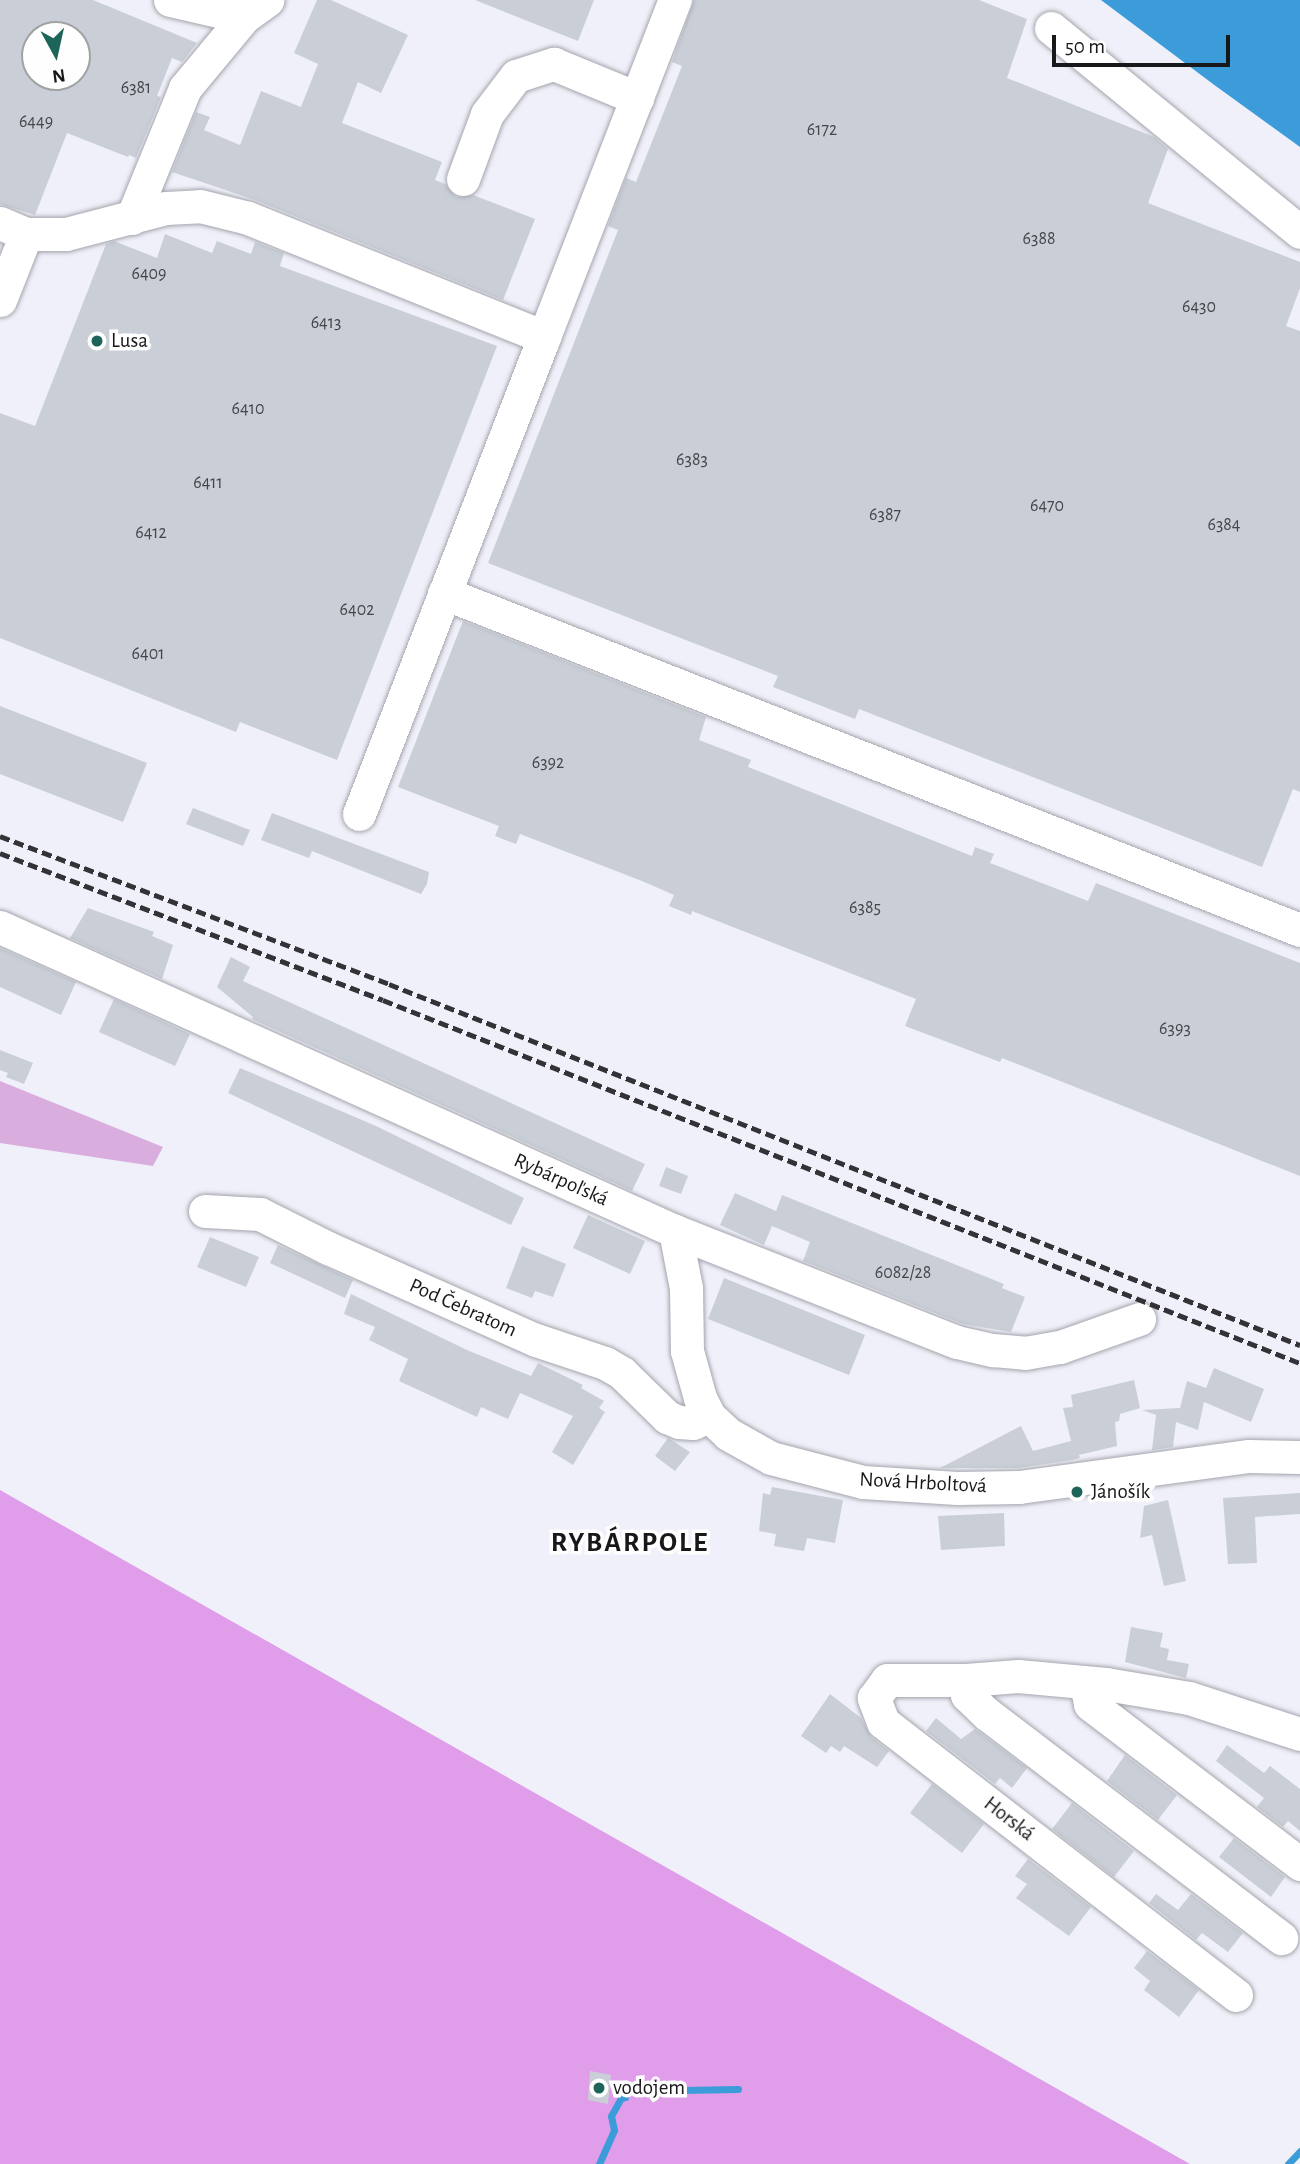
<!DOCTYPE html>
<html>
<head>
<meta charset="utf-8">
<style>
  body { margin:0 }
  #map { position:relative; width:1300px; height:2164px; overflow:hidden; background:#eff0f9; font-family:"Alegreya Sans",sans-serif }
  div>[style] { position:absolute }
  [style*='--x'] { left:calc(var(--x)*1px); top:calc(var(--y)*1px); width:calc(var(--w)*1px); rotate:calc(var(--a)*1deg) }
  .green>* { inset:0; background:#daaddf }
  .forest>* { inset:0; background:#e09de9 }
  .water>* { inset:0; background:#3c9cd9 }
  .stream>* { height:7px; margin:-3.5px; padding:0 3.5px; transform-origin:3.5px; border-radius:3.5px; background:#3c9cd9 }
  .building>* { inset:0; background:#cacfd7 }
  .roads { filter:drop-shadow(0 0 2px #a4a5ad) drop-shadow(0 0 2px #a4a5ad) }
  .minor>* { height:33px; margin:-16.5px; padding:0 16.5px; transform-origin:16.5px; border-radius:16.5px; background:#fff }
  .rail>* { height:5px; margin-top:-2.5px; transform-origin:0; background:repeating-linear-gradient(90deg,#333337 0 10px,transparent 0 15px) }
  .dots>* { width:19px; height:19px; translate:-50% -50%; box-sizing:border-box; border:4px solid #fefefe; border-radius:50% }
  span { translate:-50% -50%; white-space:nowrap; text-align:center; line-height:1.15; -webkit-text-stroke:7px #fefefe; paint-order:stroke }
  .number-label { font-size:18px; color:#44464a }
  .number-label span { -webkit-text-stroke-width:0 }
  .poi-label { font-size:21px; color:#18181b }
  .left { translate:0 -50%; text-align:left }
  .street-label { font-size:21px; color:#18181b }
  .district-label { font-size:28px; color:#18181b; font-weight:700; letter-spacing:2px }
  .north { position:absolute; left:21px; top:21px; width:70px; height:70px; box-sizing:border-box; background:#fefefe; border:2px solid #a2a2a3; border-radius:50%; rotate:172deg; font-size:19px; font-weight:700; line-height:28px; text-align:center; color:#18181b }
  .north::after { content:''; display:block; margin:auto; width:24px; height:32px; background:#1d6559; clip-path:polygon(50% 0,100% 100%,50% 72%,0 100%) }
  .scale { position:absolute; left:1052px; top:35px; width:178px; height:32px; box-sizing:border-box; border:4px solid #18181b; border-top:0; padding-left:9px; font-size:21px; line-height:24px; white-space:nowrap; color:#18181b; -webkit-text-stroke:5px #fefefe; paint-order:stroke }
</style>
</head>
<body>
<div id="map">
  <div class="green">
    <i style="clip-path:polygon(0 1081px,163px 1147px,153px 1166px,0 1143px)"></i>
  </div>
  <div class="forest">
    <i style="clip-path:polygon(0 1490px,1190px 2164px,0 2164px)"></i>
  </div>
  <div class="water">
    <i style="clip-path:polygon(1101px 0,1300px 0,1300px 147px,1213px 84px)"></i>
  </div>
  <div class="stream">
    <i style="--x:599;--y:2164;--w:37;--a:-66"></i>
    <i style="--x:614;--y:2130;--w:14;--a:-102"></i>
    <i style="--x:611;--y:2116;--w:21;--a:-61"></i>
    <i style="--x:621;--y:2098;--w:4;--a:-14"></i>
    <i style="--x:625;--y:2097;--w:6;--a:-90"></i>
    <i style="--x:625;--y:2091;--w:113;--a:-1"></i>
    <i style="--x:1288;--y:2164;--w:18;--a:-47"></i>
  </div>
  <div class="building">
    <i style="clip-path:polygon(evenodd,0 0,93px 0,197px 43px,182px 62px,172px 58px,157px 96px,161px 97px,136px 158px,129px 155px,128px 157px,67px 133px,35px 215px,0 204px,0 0,35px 35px,77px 35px,77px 77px,35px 77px,35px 35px)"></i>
    <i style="clip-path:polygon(317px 0,331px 0,408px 35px,381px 93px,358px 82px,342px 123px,442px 162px,435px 180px,445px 184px,456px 197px,473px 195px,535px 219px,503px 300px,255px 200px,172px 172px,196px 112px,210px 117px,204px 130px,240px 145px,261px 91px,301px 107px,318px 64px,294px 53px)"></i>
    <i style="clip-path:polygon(475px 0,594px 0,578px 41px)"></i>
    <i style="clip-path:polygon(694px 0,979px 0,1027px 19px,1007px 78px,1154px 137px,1168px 149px,1148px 203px,1300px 262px,1300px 288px,1286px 326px,1300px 331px,1300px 792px,1293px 789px,1262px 867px,859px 709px,855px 719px,773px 687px,778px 676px,488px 563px,618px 230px,608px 226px,626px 178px,636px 182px,682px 66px,672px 62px)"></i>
    <i style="clip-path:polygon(165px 234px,212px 253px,217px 241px,251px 254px,255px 242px,284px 253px,280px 266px,497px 346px,337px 760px,240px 722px,236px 732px,0 638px,0 413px,35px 426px,106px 244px,114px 241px,157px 258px)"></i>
    <i style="clip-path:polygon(463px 621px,706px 717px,699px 740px,751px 760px,748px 767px,972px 856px,975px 847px,994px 854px,990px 863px,1088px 901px,1096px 883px,1300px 963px,1300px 1176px,1002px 1058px,1000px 1062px,905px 1026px,916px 999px,692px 911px,691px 915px,669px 906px,674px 895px,642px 881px,520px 834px,516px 844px,495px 836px,499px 826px,398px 787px)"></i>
    <i style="clip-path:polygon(0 706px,147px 763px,123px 822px,0 774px)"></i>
    <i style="clip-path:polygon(193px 808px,250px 830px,243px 846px,186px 824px)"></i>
    <i style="clip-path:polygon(272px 813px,429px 872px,427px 884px,421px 894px,312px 851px,309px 858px,261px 840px)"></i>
    <i style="clip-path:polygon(88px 908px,154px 932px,152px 936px,173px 945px,162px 979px,70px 938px)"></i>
    <i style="clip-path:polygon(0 948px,76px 982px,61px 1015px,0 987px)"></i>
    <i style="clip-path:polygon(231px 957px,250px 967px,243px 981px,645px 1164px,632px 1191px,252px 1019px,253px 1017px,217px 987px)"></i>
    <i style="clip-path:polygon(114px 999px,190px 1034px,175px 1066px,99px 1032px)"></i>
    <i style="clip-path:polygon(0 1050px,33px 1063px,24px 1084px,6px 1077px,8px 1073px,0 1070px)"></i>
    <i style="clip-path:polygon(240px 1068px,376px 1126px,524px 1198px,511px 1225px,228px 1093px)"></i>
    <i style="clip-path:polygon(666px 1167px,688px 1176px,681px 1194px,659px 1186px)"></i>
    <i style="clip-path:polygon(735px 1193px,776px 1211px,782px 1195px,1004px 1284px,1002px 1288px,1025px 1297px,1011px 1332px,963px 1324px,803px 1261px,810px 1242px,772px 1226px,764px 1245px,720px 1225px)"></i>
    <i style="clip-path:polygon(588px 1215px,645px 1241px,630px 1274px,573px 1248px)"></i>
    <i style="clip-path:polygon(210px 1237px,259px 1257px,246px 1287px,197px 1267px)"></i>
    <i style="clip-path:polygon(278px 1245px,353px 1280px,345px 1298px,270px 1263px)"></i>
    <i style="clip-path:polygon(522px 1246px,566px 1264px,553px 1297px,535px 1291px,532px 1298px,506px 1288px)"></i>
    <i style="clip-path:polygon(724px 1278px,865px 1335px,849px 1375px,708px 1319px)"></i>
    <i style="clip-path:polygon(351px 1294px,467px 1350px,531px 1376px,538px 1363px,583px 1385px,581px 1388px,604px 1401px,599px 1408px,605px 1412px,573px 1465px,552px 1452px,573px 1416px,520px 1393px,508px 1419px,481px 1407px,477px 1417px,399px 1381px,408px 1359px,369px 1340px,375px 1327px,344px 1314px)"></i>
    <i style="clip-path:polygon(1214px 1368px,1264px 1389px,1251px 1422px,1204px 1402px,1198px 1430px,1176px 1422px,1173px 1447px,1152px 1450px,1156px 1415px,1142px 1410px,1180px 1408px,1187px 1381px,1206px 1388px)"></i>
    <i style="clip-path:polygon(1134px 1380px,1140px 1408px,1120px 1414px,1119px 1421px,1115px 1422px,1117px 1446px,1079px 1455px,1080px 1458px,1072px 1460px,1018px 1468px,940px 1468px,1021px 1426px,1033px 1451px,1071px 1441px,1063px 1408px,1073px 1407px,1071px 1395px)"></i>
    <i style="clip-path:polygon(668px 1438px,690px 1452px,675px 1471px,655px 1456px)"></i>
    <i style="clip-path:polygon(772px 1487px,843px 1500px,835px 1543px,807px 1538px,804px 1551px,774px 1546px,776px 1534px,759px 1531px,763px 1493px,770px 1495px)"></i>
    <i style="clip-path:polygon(1300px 1493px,1300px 1514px,1255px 1517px,1257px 1563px,1228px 1564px,1223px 1498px)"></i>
    <i style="clip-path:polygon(1168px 1500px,1186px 1581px,1164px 1586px,1152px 1535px,1140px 1538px,1144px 1506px)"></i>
    <i style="clip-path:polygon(1004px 1513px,1005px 1546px,941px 1550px,938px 1516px)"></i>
    <i style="clip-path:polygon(1131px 1627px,1163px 1633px,1160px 1647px,1169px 1649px,1167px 1660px,1189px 1664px,1186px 1678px,1125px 1662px)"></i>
    <i style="clip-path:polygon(830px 1694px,861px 1718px,871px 1737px,889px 1751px,877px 1767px,844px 1746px,840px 1752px,831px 1746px,826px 1753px,801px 1736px)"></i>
    <i style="clip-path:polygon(936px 1718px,961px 1739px,975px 1729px,1027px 1768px,1012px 1788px,1000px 1778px,995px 1784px,926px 1731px)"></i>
    <i style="clip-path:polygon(1227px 1745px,1264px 1773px,1270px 1766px,1300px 1789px,1300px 1831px,1288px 1821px,1283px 1827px,1257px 1807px,1264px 1798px,1216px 1761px)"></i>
    <i style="clip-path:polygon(1125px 1755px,1177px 1795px,1158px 1820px,1107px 1781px)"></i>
    <i style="clip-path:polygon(932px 1784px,984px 1824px,962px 1853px,910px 1813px)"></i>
    <i style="clip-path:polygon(1072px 1803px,1134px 1851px,1114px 1877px,1052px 1829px)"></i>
    <i style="clip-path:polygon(1234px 1838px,1285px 1877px,1271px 1897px,1219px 1857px)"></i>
    <i style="clip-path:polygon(1028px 1859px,1091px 1907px,1069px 1936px,1016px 1898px,1027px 1884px,1015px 1876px)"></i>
    <i style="clip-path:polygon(1156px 1894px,1178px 1910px,1191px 1894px,1243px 1933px,1228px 1952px,1202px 1933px,1196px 1940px,1149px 1903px)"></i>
    <i style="clip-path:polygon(1147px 1951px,1199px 1990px,1179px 2017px,1144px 1990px,1150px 1981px,1134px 1968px)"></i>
    <i style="clip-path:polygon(590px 2071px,611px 2075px,608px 2104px,588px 2100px)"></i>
  </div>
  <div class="roads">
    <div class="minor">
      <i style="--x:170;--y:0;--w:76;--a:12.9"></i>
      <i style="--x:244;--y:17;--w:29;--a:-36"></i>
      <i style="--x:1051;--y:28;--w:322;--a:39.3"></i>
      <i style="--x:463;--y:179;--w:69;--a:-69.7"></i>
      <i style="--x:487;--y:114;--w:48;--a:-52.7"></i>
      <i style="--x:516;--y:76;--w:40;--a:-18"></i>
      <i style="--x:554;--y:64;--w:90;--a:22.3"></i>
      <i style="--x:132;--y:218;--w:140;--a:-67.8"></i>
      <i style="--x:185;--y:88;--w:92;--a:-50.3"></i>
      <i style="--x:0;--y:223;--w:28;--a:23"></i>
      <i style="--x:26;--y:234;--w:40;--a:0"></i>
      <i style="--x:66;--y:234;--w:103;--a:-14.6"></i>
      <i style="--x:166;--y:208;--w:34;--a:-3"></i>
      <i style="--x:200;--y:206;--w:49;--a:14"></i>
      <i style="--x:248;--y:218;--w:319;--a:21.9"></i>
      <i style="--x:544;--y:337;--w:362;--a:-68.8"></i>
      <i style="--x:0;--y:300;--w:71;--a:-68.5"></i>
      <i style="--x:444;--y:593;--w:920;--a:21.49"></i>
      <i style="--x:359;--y:814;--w:512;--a:-68.8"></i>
      <i style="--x:0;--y:927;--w:740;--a:24.25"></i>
      <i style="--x:675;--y:1231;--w:303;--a:21.5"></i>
      <i style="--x:957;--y:1342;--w:37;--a:13"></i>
      <i style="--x:993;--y:1350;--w:32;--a:5"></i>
      <i style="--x:1025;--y:1353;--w:36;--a:-10"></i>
      <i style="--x:1060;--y:1347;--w:84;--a:-19.5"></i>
      <i style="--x:205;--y:1211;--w:55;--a:3.1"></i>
      <i style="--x:260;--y:1214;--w:76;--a:26.6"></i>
      <i style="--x:328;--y:1248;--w:227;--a:23.9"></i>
      <i style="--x:536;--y:1340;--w:73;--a:18.4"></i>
      <i style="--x:605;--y:1363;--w:20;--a:30"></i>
      <i style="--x:622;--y:1373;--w:63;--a:44.4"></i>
      <i style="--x:667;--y:1417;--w:13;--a:23"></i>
      <i style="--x:679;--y:1422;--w:14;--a:4"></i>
      <i style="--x:693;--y:1423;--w:17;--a:-24"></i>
      <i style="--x:675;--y:1231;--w:58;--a:79.1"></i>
      <i style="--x:686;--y:1288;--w:63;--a:89.1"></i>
      <i style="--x:687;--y:1351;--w:49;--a:74.5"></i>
      <i style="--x:700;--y:1398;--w:20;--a:63"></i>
      <i style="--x:709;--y:1416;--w:26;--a:43"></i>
      <i style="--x:728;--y:1434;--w:49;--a:29.2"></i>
      <i style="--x:771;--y:1458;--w:95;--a:14.6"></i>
      <i style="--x:863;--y:1482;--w:94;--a:3.7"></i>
      <i style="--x:957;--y:1488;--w:62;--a:-0.9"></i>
      <i style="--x:1019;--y:1487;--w:232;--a:-7.7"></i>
      <i style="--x:1249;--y:1456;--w:51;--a:1.1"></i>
      <i style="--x:966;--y:1680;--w:15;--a:86"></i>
      <i style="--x:967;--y:1695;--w:28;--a:44"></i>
      <i style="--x:987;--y:1714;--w:370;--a:37.3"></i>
      <i style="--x:1086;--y:1683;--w:21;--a:79"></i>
      <i style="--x:1090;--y:1704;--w:264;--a:37.3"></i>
      <i style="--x:1236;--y:1995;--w:446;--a:-142.3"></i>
      <i style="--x:883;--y:1722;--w:26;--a:-111"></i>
      <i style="--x:874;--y:1698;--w:22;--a:-54"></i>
      <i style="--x:887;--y:1680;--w:79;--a:0"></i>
      <i style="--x:966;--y:1680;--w:52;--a:-4.4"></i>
      <i style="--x:1018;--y:1676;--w:88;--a:5.2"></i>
      <i style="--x:1106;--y:1684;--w:84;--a:9.6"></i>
      <i style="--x:1189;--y:1698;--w:117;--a:18"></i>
    </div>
  </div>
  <div class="rail">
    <i style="--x:0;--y:836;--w:416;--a:20.8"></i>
    <i style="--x:389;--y:984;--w:980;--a:21.62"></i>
    <i style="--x:0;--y:853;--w:410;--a:21"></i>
    <i style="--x:383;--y:1000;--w:986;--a:21.6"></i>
  </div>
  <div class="dots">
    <i style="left:97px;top:341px;background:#1d6559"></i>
    <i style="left:1077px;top:1492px;background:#1d6559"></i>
    <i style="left:599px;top:2088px;background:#1d6559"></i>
  </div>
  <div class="number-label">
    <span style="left:136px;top:88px">6381</span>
    <span style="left:36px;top:122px">6449</span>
    <span style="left:822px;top:130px">6172</span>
    <span style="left:1039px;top:239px">6388</span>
    <span style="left:149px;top:274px">6409</span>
    <span style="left:1199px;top:307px">6430</span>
    <span style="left:326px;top:323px">6413</span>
    <span style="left:248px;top:409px">6410</span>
    <span style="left:692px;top:460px">6383</span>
    <span style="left:208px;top:483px">6411</span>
    <span style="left:1047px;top:506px">6470</span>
    <span style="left:885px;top:515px">6387</span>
    <span style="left:1224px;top:525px">6384</span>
    <span style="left:151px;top:533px">6412</span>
    <span style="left:357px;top:610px">6402</span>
    <span style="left:148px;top:654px">6401</span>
    <span style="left:548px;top:763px">6392</span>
    <span style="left:865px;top:908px">6385</span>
    <span style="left:1175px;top:1029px">6393</span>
    <span style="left:903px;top:1273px">6082/28</span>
  </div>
  <div class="poi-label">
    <span class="left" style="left:111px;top:341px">Lusa</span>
    <span class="left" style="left:1091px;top:1492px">Jánošík</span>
    <span class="left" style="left:613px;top:2088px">vodojem</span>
  </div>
  <div class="street-label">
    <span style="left:561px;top:1180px;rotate:24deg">Rybárpoľská</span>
    <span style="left:463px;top:1308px;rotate:24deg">Pod Čebratom</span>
    <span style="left:923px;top:1483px;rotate:3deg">Nová Hrboltová</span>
    <span style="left:1009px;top:1819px;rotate:38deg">Horská</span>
  </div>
  <div class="district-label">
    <span style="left:630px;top:1543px">RYBÁRPOLE</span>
  </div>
  <div class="north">N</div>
  <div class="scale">50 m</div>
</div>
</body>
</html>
